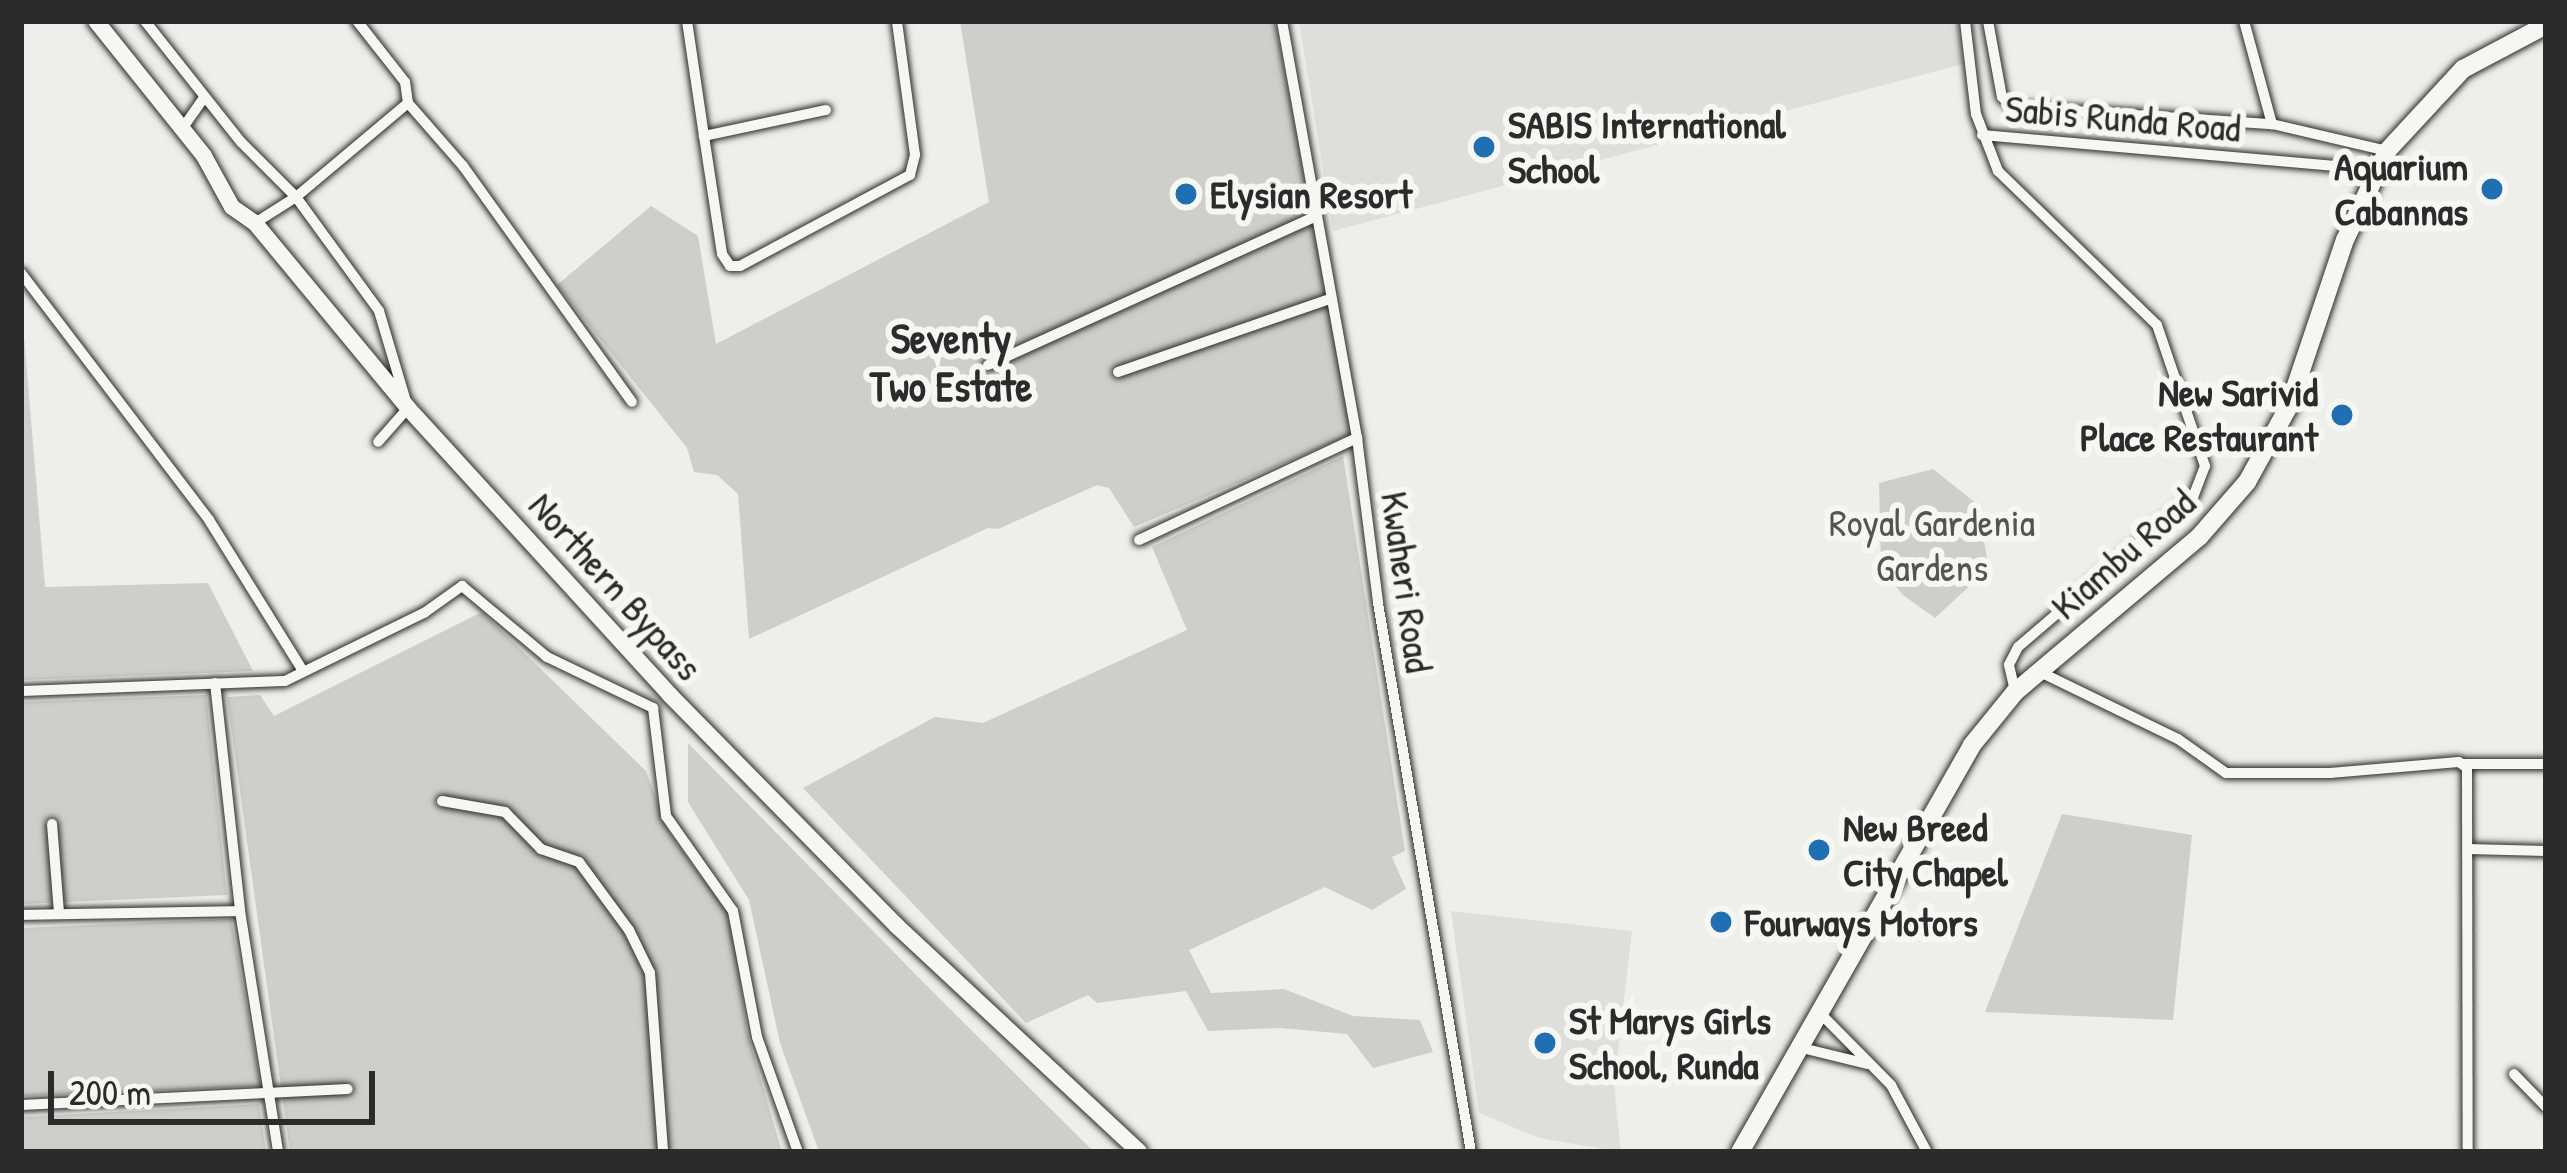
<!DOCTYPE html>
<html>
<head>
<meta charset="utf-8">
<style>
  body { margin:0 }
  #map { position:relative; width:2567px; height:1173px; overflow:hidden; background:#eeeeea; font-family:"Patrick Hand",sans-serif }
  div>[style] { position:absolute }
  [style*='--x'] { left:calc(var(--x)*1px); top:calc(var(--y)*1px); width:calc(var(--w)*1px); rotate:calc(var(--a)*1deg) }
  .built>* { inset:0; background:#dededb }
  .green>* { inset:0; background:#cececa }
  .roads { filter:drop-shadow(0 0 3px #2b2b2b) drop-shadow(0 0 3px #2b2b2b) }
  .street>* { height:10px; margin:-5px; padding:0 5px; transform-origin:5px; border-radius:5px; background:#f6f6f2 }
  .primary>* { height:16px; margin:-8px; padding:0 8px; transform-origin:8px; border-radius:8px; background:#f6f6f2 }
  .highway>* { height:18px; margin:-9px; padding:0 9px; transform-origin:9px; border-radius:9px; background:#f6f6f2 }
  .dots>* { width:33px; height:33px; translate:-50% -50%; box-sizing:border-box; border:6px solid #f6f6f2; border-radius:50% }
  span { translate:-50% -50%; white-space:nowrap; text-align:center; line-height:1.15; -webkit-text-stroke:12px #f6f6f2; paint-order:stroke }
  .street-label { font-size:39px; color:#2b2b2b }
  .poi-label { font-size:39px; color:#2b2b2b; font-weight:700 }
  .left { translate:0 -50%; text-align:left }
  .right { translate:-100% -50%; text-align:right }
  .park-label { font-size:39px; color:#545453 }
  .neighbourhood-label { font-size:42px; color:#2b2b2b; font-weight:700 }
  .frame { position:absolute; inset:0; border:24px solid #2b2b2b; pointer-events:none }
  .scale { position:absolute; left:48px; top:1071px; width:327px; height:54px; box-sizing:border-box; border:6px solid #2b2b2b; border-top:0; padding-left:15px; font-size:36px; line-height:42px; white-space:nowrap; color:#2b2b2b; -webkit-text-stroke:9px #f6f6f2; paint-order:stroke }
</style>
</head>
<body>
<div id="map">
  <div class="built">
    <i style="clip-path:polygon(1299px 21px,1957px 21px,1963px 64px,1333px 231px)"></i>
    <i style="clip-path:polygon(1451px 911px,1632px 931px,1614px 1085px,1621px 1152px,1539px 1138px,1479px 1113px)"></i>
  </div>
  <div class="green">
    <i style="clip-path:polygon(960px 21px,1275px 21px,1352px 434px,1134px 527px,1109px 488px,1097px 485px,998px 529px,988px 528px,749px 639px,738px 494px,717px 475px,694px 472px,687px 448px,557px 285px,651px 206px,698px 236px,716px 344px,989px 202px)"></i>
    <i style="clip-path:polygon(21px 300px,45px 587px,208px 583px,253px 671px,21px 680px)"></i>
    <i style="clip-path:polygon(1343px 456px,1405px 851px,1392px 857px,1406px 889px,1372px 910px,1325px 887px,1189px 950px,1211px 993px,1284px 989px,1353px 1016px,1420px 1020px,1433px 1052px,1373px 1068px,1347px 1034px,1281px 1028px,1208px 1031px,1186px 991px,1097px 1003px,1088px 995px,1026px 1023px,803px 788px,935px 717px,983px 723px,1187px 630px,1152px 547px)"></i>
    <i style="clip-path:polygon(1933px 469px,1977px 504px,1989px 568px,1935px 618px,1903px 595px,1881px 568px,1879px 483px)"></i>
    <i style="clip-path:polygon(482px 612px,646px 771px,669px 833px,731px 917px,747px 1032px,782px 1152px,290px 1152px,227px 697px,260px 695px,274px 716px)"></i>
    <i style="clip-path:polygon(206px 695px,227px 895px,21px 904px,21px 702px)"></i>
    <i style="clip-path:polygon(688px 743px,939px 998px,1094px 1152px,819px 1152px,780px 1043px,749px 900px,688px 802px)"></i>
    <i style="clip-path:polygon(2062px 814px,2192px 835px,2173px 1020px,1985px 1012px)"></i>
    <i style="clip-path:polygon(231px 919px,261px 1086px,21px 1096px,21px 928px)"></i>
    <i style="clip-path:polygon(259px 1104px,266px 1152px,21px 1152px,21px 1117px)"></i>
  </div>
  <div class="roads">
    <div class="street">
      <i style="--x:145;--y:21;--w:154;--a:51.6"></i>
      <i style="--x:241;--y:142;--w:78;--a:45"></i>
      <i style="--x:296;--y:197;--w:141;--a:53.9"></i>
      <i style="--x:379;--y:311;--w:101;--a:73.4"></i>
      <i style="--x:408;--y:408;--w:45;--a:131.4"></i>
      <i style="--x:687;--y:21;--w:116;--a:81.6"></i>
      <i style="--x:1282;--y:21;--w:424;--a:79.8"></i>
      <i style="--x:1357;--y:438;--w:166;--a:82.7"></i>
      <i style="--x:1378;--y:603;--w:557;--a:80.39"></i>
      <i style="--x:1965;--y:21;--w:94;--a:83.3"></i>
      <i style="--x:1976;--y:114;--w:61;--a:68.9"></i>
      <i style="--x:1998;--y:171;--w:221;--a:44.1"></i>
      <i style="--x:2157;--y:325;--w:149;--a:71.2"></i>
      <i style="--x:2205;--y:466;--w:33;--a:111"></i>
      <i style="--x:2193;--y:497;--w:230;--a:139.4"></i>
      <i style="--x:2018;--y:647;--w:20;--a:117"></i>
      <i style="--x:2009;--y:665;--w:28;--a:77"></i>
      <i style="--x:1988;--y:21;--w:77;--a:79.6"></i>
      <i style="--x:2002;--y:97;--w:16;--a:40"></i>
      <i style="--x:2014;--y:107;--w:259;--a:3.8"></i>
      <i style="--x:2272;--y:124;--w:118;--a:13.2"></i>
      <i style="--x:2244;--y:21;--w:107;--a:74.8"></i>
      <i style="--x:408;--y:103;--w:84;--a:48.9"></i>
      <i style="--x:463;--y:166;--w:290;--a:54.4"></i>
      <i style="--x:826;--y:110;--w:125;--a:168"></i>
      <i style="--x:704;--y:136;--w:119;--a:81.3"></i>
      <i style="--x:722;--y:254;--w:14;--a:56"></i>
      <i style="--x:730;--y:266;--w:10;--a:0"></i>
      <i style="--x:740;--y:266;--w:193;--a:-28.2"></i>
      <i style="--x:910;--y:175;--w:21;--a:-76"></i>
      <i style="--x:915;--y:155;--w:135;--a:-97.7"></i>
      <i style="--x:182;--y:129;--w:39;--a:-55"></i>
      <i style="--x:1982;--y:135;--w:352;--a:5"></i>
      <i style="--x:2333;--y:166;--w:41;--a:14"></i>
      <i style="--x:255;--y:223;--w:49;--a:-32.4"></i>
      <i style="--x:296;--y:197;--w:146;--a:-40"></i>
      <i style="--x:408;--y:103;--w:21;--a:-98"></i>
      <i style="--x:405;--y:82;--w:78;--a:-128.2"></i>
      <i style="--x:21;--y:273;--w:310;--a:52.7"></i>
      <i style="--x:209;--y:520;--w:178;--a:58.1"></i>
      <i style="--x:988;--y:365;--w:358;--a:-24.4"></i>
      <i style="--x:1118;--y:372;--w:224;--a:-19"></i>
      <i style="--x:1139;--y:540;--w:241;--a:-25.1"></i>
      <i style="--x:2038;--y:671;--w:156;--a:25.9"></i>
      <i style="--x:2178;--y:739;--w:59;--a:35.3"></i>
      <i style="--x:2226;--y:773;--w:104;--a:0"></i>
      <i style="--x:2330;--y:773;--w:129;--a:-4.9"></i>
      <i style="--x:2459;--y:762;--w:10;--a:37"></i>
      <i style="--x:2467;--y:768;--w:384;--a:89.9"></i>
      <i style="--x:215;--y:683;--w:229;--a:83.7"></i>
      <i style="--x:240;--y:911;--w:244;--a:81"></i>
      <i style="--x:21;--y:691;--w:264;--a:-2.2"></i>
      <i style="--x:285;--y:681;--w:155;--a:-26.1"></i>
      <i style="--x:424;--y:613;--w:47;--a:-35.4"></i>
      <i style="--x:462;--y:586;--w:111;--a:39.9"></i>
      <i style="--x:547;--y:657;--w:118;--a:25.7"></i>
      <i style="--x:653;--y:708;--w:109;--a:83.1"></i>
      <i style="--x:666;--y:816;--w:116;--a:54.8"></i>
      <i style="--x:733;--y:911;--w:128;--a:79.2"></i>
      <i style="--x:757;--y:1037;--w:122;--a:70.4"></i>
      <i style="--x:2463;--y:764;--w:83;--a:0"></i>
      <i style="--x:442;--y:801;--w:64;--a:9.9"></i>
      <i style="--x:505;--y:812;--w:52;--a:45.8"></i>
      <i style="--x:541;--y:849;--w:40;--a:18.9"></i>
      <i style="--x:579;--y:862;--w:84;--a:53.7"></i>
      <i style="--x:629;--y:930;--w:48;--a:64"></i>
      <i style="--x:650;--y:973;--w:179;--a:85.8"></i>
      <i style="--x:52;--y:824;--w:89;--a:85.5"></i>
      <i style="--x:2468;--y:849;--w:78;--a:1.5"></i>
      <i style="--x:21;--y:915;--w:219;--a:-1"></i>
      <i style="--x:1819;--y:1012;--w:103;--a:45.4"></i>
      <i style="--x:1891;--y:1085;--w:76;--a:61.8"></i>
      <i style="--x:1798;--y:1047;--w:71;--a:13.8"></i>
      <i style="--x:2514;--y:1074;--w:46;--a:45.9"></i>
      <i style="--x:21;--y:1105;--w:327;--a:-2.8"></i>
    </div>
    <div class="primary">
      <i style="--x:96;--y:21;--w:173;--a:51.3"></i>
      <i style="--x:204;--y:156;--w:58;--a:61.2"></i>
      <i style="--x:232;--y:207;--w:28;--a:35"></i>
      <i style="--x:255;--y:223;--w:240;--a:50.4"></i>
      <i style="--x:408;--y:408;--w:389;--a:47.6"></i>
      <i style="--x:670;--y:695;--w:324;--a:45.5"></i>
      <i style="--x:897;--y:926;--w:331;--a:43"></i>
    </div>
    <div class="highway">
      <i style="--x:1740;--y:1152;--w:468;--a:-60.3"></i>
      <i style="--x:1972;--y:745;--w:68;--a:-50.9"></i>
      <i style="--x:2015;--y:692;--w:241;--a:-40.1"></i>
      <i style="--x:2199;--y:537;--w:73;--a:-48.9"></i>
      <i style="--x:2247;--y:482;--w:87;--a:-61.1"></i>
      <i style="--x:2289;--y:406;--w:175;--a:-71.4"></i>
      <i style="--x:2345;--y:240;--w:98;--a:-64.7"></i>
      <i style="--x:2387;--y:151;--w:112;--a:-47.2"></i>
      <i style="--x:2463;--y:69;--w:94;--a:-27.9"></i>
    </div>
  </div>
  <div class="dots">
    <i style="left:1484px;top:147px;background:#1f6fb2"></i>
    <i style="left:2492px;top:189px;background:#1f6fb2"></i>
    <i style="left:1186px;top:194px;background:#1f6fb2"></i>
    <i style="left:2342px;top:415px;background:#1f6fb2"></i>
    <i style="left:1819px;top:850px;background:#1f6fb2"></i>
    <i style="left:1721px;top:922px;background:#1f6fb2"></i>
    <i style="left:1545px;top:1043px;background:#1f6fb2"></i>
  </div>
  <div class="street-label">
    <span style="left:2123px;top:118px;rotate:5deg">Sabis Runda Road</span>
    <span style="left:2123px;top:554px;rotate:-41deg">Kiambu Road</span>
    <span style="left:1407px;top:582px;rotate:82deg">Kwaheri Road</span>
    <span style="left:616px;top:586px;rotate:48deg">Northern Bypass</span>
  </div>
  <div class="poi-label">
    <span class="left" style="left:1508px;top:147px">SABIS International<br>School</span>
    <span class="right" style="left:2468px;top:189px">Aquarium<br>Cabannas</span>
    <span class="left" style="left:1210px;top:194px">Elysian Resort</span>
    <span class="right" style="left:2318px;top:415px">New Sarivid<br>Place Restaurant</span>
    <span class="left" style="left:1843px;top:850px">New Breed<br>City Chapel</span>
    <span class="left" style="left:1745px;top:922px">Fourways Motors</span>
    <span class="left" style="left:1569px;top:1043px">St Marys Girls<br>School, Runda</span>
  </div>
  <div class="park-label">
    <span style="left:1932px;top:545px">Royal Gardenia<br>Gardens</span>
  </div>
  <div class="neighbourhood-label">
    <span style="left:951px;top:362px">Seventy<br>Two Estate</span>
  </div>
  <div class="frame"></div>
  <div class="scale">200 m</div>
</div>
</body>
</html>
